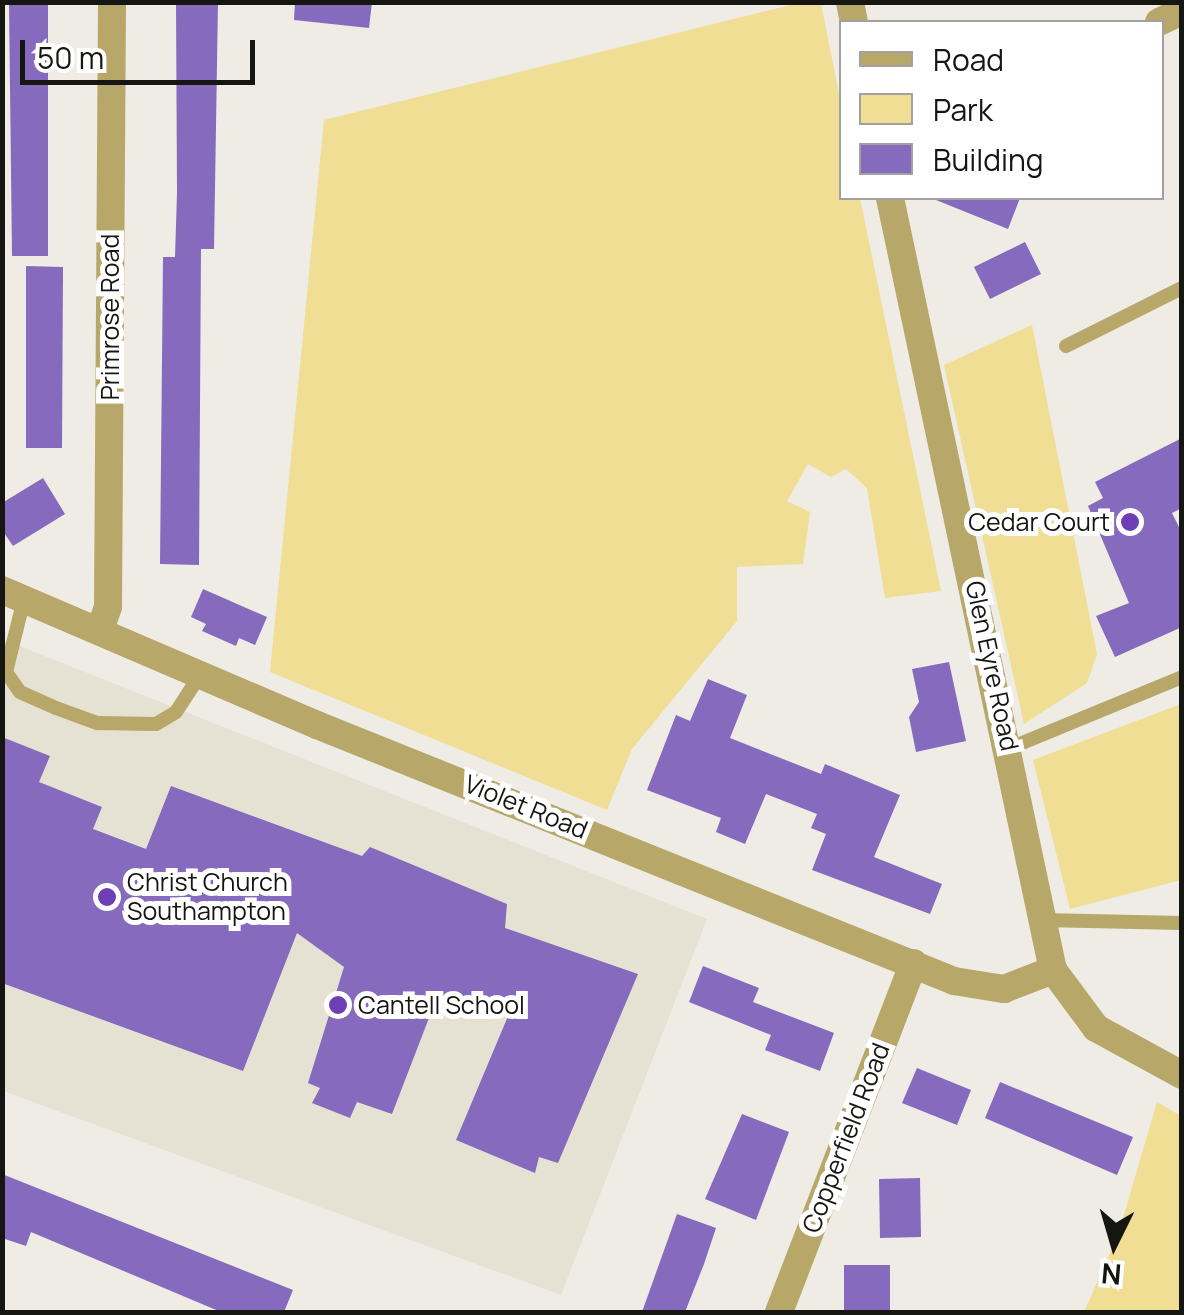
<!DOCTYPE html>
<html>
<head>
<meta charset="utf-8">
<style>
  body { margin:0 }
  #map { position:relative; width:1184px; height:1315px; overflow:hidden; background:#eeece5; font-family:Manrope,sans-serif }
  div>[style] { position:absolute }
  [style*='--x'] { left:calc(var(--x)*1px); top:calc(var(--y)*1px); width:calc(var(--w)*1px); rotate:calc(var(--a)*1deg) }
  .built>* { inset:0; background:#e5e1d3 }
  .green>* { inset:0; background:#f0de95 }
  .building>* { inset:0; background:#866abd }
  .service>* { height:14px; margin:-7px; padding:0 7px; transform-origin:7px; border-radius:7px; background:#b7a769 }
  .minor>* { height:28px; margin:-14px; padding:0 14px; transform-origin:14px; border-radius:14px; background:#b7a769 }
  .dots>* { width:28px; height:28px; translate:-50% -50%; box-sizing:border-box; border:5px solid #fff; border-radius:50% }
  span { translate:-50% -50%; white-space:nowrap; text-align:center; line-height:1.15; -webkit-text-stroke:10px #fff; paint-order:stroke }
  .street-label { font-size:25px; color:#151512 }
  .poi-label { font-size:25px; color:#151512 }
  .right { translate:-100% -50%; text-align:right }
  .left { translate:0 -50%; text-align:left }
  .frame { position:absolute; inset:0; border:5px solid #151512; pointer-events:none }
  .legend { position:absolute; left:839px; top:20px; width:325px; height:180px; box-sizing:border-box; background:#fff; border:2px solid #a1a1a0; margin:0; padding:12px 18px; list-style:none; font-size:30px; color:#151512 }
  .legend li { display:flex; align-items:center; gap:20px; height:50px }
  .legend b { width:50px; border:2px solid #a1a1a0 }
  .north { position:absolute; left:1064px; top:1195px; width:100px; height:100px; -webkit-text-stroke:8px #fff; paint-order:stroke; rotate:185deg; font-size:28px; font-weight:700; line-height:40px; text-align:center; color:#151512 }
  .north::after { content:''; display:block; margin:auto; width:35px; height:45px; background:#151512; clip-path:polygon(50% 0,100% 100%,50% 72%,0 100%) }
  .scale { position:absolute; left:20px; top:40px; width:235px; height:45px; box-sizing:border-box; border:5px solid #151512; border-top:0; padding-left:12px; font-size:30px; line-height:35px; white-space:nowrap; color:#151512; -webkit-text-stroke:8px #fff; paint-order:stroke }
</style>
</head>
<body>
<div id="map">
  <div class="built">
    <i style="clip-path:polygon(2px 639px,707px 919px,561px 1295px,3px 1091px)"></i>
  </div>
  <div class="green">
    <i style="clip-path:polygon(803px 2px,821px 3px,841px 104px,842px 198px,860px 198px,941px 591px,885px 598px,867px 488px,846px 469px,831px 477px,808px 464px,787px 501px,810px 512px,803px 564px,737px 567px,737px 621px,632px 749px,607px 810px,270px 672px,324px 120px)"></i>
    <i style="clip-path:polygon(1032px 325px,1097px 654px,1087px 683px,1024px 724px,944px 365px)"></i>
    <i style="clip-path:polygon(1181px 704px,1181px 880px,1070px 909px,1033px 760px)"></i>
    <i style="clip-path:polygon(1157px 1102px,1181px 1116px,1181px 1312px,1084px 1312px,1118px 1235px)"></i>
  </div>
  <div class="building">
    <i style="clip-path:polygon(9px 2px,48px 2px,48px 256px,12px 256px)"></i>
    <i style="clip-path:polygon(176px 2px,218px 2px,214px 249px,201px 249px,199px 565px,160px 564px,163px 257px,175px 257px,177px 193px)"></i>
    <i style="clip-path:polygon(295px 2px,372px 2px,369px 28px,294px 20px)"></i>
    <i style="clip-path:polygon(931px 198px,1020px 198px,1008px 229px)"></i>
    <i style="clip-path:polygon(1025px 242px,1041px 274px,990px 299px,974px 267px)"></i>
    <i style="clip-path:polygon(26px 266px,63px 267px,62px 448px,26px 448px)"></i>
    <i style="clip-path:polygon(1182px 438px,1182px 508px,1172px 513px,1182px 533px,1182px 627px,1115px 657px,1096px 616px,1129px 603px,1088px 506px,1103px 498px,1095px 482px)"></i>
    <i style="clip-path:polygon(43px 478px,65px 514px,13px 546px,2px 530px,2px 503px)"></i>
    <i style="clip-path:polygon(203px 589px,267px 617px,255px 645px,239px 638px,236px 646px,202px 631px,206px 624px,191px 617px)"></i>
    <i style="clip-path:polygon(949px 662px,966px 741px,916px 752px,909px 717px,919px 702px,912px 669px)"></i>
    <i style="clip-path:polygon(708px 679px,747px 695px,730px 738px,821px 774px,825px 764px,900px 795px,874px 857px,942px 884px,930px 914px,812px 870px,826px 834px,811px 828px,817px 814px,766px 794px,745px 844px,716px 832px,721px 818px,647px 790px,676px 715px,690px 721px)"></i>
    <i style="clip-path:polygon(2px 737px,50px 756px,39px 782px,102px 807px,93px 829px,146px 849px,171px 786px,362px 856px,370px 847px,507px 904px,505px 928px,638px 974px,558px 1163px,539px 1157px,535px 1173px,456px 1140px,511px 1009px,434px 1005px,392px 1114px,357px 1102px,350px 1118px,312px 1103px,320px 1088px,308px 1083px,344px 967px,297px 933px,243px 1071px,2px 983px)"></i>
    <i style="clip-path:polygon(703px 966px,759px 988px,753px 1002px,834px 1033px,820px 1071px,765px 1050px,771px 1035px,689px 1002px)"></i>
    <i style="clip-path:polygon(917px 1068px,971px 1090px,957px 1125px,902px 1103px)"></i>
    <i style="clip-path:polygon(1000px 1082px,1133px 1137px,1117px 1175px,985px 1118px)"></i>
    <i style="clip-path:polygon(742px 1114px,789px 1132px,756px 1220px,705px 1199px)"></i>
    <i style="clip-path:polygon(2px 1174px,293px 1290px,284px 1312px,221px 1312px,31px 1232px,26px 1246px,2px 1238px)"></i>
    <i style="clip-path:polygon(920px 1178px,921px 1237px,880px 1238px,879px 1179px)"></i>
    <i style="clip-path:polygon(677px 1214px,716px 1228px,704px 1264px,685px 1312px,642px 1312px)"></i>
    <i style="clip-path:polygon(844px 1265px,890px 1265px,890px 1312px,844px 1312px)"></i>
  </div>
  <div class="service">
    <i style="--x:1066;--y:346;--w:130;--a:-26.6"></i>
    <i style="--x:24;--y:599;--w:75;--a:103.9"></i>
    <i style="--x:6;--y:672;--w:24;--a:55"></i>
    <i style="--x:20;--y:692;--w:39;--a:24"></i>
    <i style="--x:56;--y:708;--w:44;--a:20.1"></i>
    <i style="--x:97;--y:723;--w:59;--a:1"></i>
    <i style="--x:156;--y:724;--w:23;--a:-31"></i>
    <i style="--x:176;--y:712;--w:44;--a:-57"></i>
    <i style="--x:1010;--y:748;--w:186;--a:-22.4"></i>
    <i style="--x:1042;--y:920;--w:140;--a:1.2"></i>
  </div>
  <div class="minor">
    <i style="--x:850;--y:2;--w:20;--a:79"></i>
    <i style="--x:1159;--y:22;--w:25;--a:-26"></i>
    <i style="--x:890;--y:198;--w:789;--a:78.08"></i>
    <i style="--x:1053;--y:970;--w:72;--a:53.4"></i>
    <i style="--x:1096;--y:1028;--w:98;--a:28.7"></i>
    <i style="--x:2;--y:590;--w:343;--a:23.2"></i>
    <i style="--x:317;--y:725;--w:687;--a:21.89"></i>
    <i style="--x:954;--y:981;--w:51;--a:9.1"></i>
    <i style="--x:1004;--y:989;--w:53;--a:-21.2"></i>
    <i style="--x:100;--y:630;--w:24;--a:-71"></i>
    <i style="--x:108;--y:607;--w:605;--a:-89.62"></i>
    <i style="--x:779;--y:1312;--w:374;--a:-68.9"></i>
  </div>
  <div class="dots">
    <i style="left:1130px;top:522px;background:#6e3eb5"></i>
    <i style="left:107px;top:897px;background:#6e3eb5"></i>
    <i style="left:338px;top:1005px;background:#6e3eb5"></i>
  </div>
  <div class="street-label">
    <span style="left:110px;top:317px;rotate:-90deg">Primrose Road</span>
    <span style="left:992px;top:666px;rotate:78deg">Glen Eyre Road</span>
    <span style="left:526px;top:807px;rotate:22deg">Violet Road</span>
    <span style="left:846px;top:1138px;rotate:-69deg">Copperfield Road</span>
  </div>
  <div class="poi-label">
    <span class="right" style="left:1110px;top:522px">Cedar Court</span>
    <span class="left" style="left:127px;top:897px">Christ Church<br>Southampton</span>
    <span class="left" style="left:358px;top:1005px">Cantell School</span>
  </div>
  <div class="frame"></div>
  <ul class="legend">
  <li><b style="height:12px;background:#b7a769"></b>Road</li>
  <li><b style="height:28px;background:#f0de95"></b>Park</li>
  <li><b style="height:28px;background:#866abd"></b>Building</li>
  </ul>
  <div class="north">N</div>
  <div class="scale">50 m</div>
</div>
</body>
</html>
